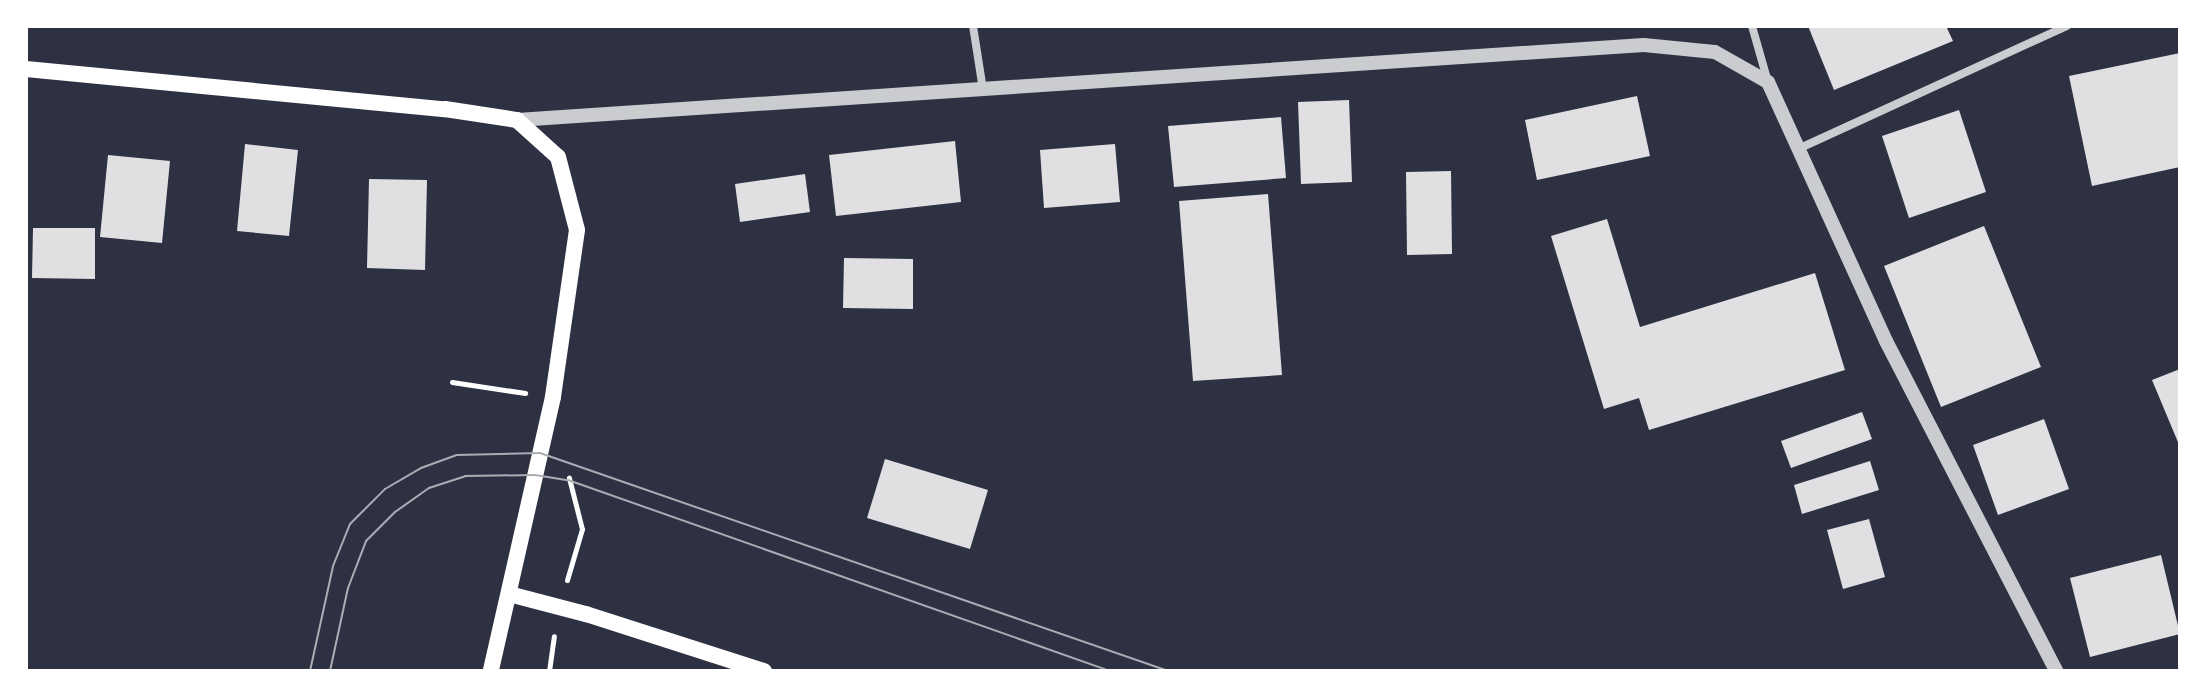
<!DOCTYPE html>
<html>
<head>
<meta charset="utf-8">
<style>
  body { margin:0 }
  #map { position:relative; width:2206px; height:697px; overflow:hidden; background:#2d3142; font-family:"Open Sans",sans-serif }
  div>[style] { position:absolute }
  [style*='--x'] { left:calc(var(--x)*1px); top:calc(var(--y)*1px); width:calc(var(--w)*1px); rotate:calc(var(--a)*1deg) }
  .building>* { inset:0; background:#e0e0e3 }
  .path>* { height:5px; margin:-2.5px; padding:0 2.5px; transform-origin:2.5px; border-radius:2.5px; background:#fff }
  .minor>* { height:8px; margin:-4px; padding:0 4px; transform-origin:4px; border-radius:4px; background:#caccd0 }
  .tertiary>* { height:14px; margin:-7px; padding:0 7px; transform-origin:7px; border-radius:7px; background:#caccd0 }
  .secondary>* { height:16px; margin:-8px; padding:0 8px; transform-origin:8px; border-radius:8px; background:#fff }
  .tram>* { height:2px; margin:-1px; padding:0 1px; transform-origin:1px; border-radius:1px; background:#abadb3 }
  span { translate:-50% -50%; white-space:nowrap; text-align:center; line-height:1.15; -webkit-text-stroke:8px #fff; paint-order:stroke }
  .frame { position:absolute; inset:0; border:28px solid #fff; pointer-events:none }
</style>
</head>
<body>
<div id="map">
  <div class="building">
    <i style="clip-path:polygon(1808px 26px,1946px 26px,1953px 41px,1834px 90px)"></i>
    <i style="clip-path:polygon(2180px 53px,2180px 167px,2092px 186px,2069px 76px)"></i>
    <i style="clip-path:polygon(1637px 96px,1650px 156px,1537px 180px,1525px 120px)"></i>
    <i style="clip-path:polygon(1349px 100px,1352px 182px,1301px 184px,1298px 102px)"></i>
    <i style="clip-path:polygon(1959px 110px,1986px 192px,1909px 218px,1882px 136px)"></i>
    <i style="clip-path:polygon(1281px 117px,1286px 178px,1174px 187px,1168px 126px)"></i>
    <i style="clip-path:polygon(955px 141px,961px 202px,836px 216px,829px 155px)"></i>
    <i style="clip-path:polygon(245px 144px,298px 150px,289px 236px,237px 231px)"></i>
    <i style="clip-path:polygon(1115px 144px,1120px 202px,1044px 208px,1040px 150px)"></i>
    <i style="clip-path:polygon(108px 155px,170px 161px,162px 243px,100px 237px)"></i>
    <i style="clip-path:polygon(1451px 171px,1452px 254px,1407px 255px,1406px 172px)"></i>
    <i style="clip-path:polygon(805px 174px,810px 212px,740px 222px,735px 184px)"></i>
    <i style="clip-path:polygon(369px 179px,427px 180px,425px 270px,367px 268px)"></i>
    <i style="clip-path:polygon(1268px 194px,1282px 375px,1193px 381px,1179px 201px)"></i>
    <i style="clip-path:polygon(1607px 219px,1640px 327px,1815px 273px,1845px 370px,1649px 430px,1639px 398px,1604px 409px,1551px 236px)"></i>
    <i style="clip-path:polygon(1984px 226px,2041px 367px,1941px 407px,1884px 266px)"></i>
    <i style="clip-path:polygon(33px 228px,95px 228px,95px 279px,32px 278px)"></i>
    <i style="clip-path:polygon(844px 258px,913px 259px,913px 309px,843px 308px)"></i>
    <i style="clip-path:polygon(2180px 369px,2180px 447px,2152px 380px)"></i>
    <i style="clip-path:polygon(1862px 412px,1872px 439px,1791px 468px,1781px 441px)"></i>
    <i style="clip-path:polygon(2044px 419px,2069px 489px,1998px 515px,1973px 445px)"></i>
    <i style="clip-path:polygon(885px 459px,988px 490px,970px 549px,867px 518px)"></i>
    <i style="clip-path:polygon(1870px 461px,1879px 490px,1802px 514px,1794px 485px)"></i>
    <i style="clip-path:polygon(1869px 519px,1885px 577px,1843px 589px,1827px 530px)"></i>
    <i style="clip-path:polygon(2161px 555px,2180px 634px,2090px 657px,2070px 578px)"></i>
  </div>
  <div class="path">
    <i style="--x:452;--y:382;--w:74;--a:8.6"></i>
    <i style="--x:567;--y:580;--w:53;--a:-73.6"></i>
    <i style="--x:582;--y:529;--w:53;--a:-104.3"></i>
    <i style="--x:549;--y:671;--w:35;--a:-82"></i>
  </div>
  <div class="minor">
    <i style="--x:973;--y:26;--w:65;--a:81.1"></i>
    <i style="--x:1752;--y:26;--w:58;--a:74.1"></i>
    <i style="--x:1798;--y:149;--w:296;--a:-24.6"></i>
  </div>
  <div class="tertiary">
    <i style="--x:517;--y:120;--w:1129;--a:-3.81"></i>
    <i style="--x:1644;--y:45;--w:71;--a:5.6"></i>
    <i style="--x:1715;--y:52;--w:61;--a:29.5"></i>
    <i style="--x:1768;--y:82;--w:285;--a:65.5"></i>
    <i style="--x:1886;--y:341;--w:371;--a:62.7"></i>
  </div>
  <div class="secondary">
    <i style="--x:26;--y:69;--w:421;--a:5.5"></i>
    <i style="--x:445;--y:109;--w:73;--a:8.7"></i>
    <i style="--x:517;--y:120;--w:55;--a:42.1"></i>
    <i style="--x:558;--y:157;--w:75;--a:75.4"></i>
    <i style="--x:577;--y:230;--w:169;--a:98.2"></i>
    <i style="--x:553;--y:397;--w:281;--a:102.8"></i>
    <i style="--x:509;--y:594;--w:80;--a:14.6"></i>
    <i style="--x:586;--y:614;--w:187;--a:17.8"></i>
  </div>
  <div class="tram">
    <i style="--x:310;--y:671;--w:107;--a:-77.6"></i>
    <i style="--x:333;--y:566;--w:45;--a:-68"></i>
    <i style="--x:350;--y:524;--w:49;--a:-45"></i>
    <i style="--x:385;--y:489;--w:42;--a:-30.3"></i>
    <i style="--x:421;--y:468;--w:38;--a:-20"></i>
    <i style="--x:457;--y:455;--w:83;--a:-1.4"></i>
    <i style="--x:540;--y:453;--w:665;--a:19.14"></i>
    <i style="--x:330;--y:671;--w:85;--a:-77.8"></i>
    <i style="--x:348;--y:588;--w:50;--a:-69"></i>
    <i style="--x:366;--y:541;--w:41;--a:-45"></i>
    <i style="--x:395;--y:512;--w:42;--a:-35.2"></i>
    <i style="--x:429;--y:488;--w:38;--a:-18"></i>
    <i style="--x:465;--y:476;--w:70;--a:-0.8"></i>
    <i style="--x:535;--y:475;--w:33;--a:9"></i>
    <i style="--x:568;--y:480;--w:575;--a:19.41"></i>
  </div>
  <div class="frame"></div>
</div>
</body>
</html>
